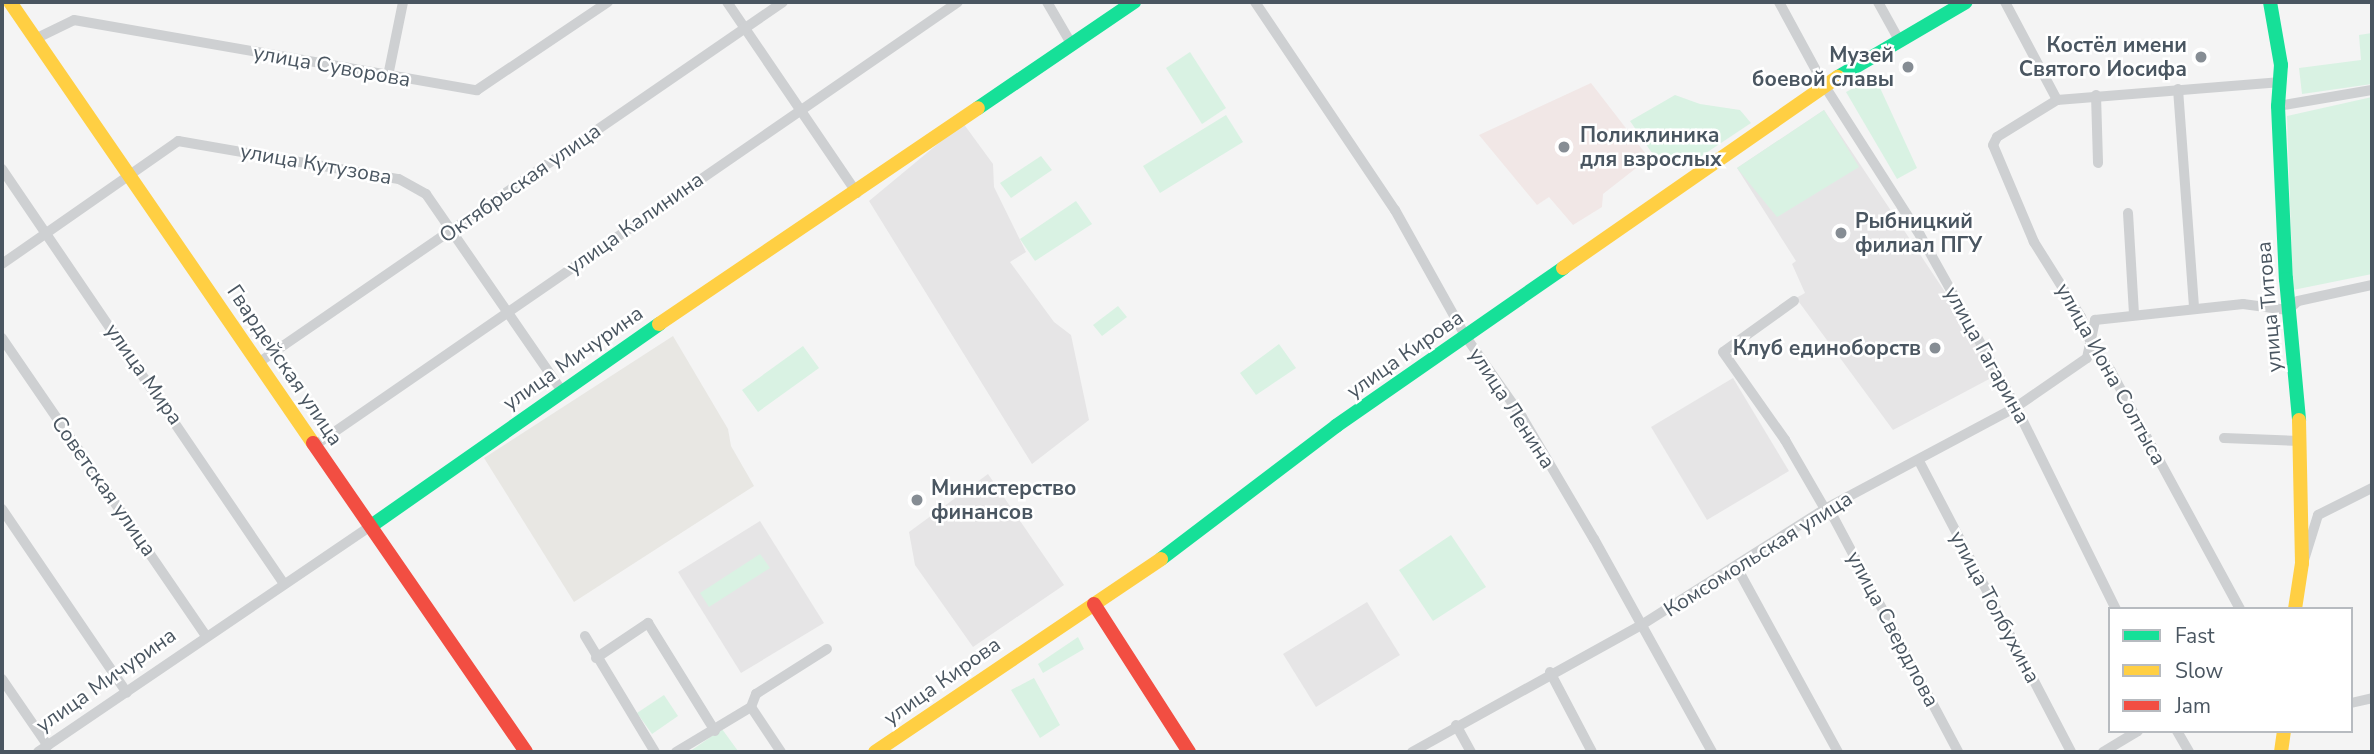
<!DOCTYPE html>
<html>
<head>
<meta charset="utf-8">
<style>
  body { margin:0 }
  #map { position:relative; width:2374px; height:754px; overflow:hidden; background:#f4f4f4; font-family:"Nunito Sans",sans-serif }
  div>[style] { position:absolute }
  [style*='--x'] { left:calc(var(--x)*1px); top:calc(var(--y)*1px); width:calc(var(--w)*1px); rotate:calc(var(--a)*1deg) }
  .commercial>* { inset:0; background:#e8e7e3 }
  .education>* { inset:0; background:#e6e5e6 }
  .medical>* { inset:0; background:#f1e7e6 }
  .green>* { inset:0; background:#d9f2e3 }
  .street>* { height:10px; margin:-5px; padding:0 5px; transform-origin:5px; border-radius:5px; background:#ced0d2 }
  .fast>* { height:14px; margin:-7px; padding:0 7px; transform-origin:7px; border-radius:7px; background:#16e098 }
  .slow>* { height:14px; margin:-7px; padding:0 7px; transform-origin:7px; border-radius:7px; background:#ffcf43 }
  .jam>* { height:14px; margin:-7px; padding:0 7px; transform-origin:7px; border-radius:7px; background:#f24e42 }
  .dots>* { width:19px; height:19px; translate:-50% -50%; box-sizing:border-box; border:4px solid #fff; border-radius:50% }
  span { translate:-50% -50%; white-space:nowrap; text-align:center; line-height:1.15; -webkit-text-stroke:5px #fff; paint-order:stroke }
  .poi-label { font-size:21px; color:#4a5661; font-weight:700 }
  .right { translate:-100% -50%; text-align:right }
  .left { translate:0 -50%; text-align:left }
  .street-label { font-size:21px; color:#4a5661 }
  .frame { position:absolute; inset:0; border:4px solid #4a5661; pointer-events:none }
  .legend { position:absolute; left:2108px; top:607px; width:245px; height:126px; box-sizing:border-box; background:#fff; border:2px solid #b7bbc0; margin:0; padding:9px 12px; list-style:none; font-size:21px; color:#4a5661 }
  .legend li { display:flex; align-items:center; gap:14px; height:35px }
  .legend b { width:35px; border:2px solid #b7bbc0 }
</style>
</head>
<body>
<div id="map">
  <div class="commercial">
    <i style="clip-path:polygon(673px 336px,728px 429px,731px 446px,754px 486px,574px 602px,484px 458px)"></i>
  </div>
  <div class="education">
    <i style="clip-path:polygon(1824px 110px,1957px 310px,1993px 377px,1893px 430px,1796px 298px,1805px 293px,1792px 264px,1796px 261px,1737px 168px)"></i>
    <i style="clip-path:polygon(963px 123px,993px 164px,994px 187px,1026px 252px,1010px 262px,1054px 322px,1071px 335px,1089px 420px,1032px 464px,869px 201px)"></i>
    <i style="clip-path:polygon(1733px 378px,1789px 471px,1707px 520px,1651px 427px)"></i>
    <i style="clip-path:polygon(988px 474px,1064px 585px,973px 647px,915px 565px,909px 532px)"></i>
    <i style="clip-path:polygon(760px 521px,824px 623px,741px 673px,678px 572px)"></i>
    <i style="clip-path:polygon(1367px 602px,1400px 655px,1316px 707px,1283px 654px)"></i>
  </div>
  <div class="medical">
    <i style="clip-path:polygon(1591px 83px,1649px 158px,1603px 194px,1602px 207px,1573px 225px,1549px 197px,1537px 205px,1479px 135px)"></i>
  </div>
  <div class="green">
    <i style="clip-path:polygon(2372px 33px,2372px 84px,2302px 94px,2299px 68px,2361px 60px,2359px 35px)"></i>
    <i style="clip-path:polygon(1190px 52px,1226px 108px,1202px 124px,1166px 68px)"></i>
    <i style="clip-path:polygon(1875px 77px,1917px 168px,1897px 179px,1846px 92px)"></i>
    <i style="clip-path:polygon(1675px 95px,1700px 104px,1740px 110px,1751px 123px,1685px 167px,1654px 156px,1630px 121px)"></i>
    <i style="clip-path:polygon(2372px 97px,2372px 274px,2293px 290px,2287px 116px)"></i>
    <i style="clip-path:polygon(1824px 110px,1859px 167px,1777px 217px,1737px 168px)"></i>
    <i style="clip-path:polygon(1226px 115px,1243px 142px,1160px 193px,1143px 166px)"></i>
    <i style="clip-path:polygon(1041px 156px,1052px 170px,1011px 198px,1000px 183px)"></i>
    <i style="clip-path:polygon(1076px 201px,1092px 224px,1035px 261px,1020px 239px)"></i>
    <i style="clip-path:polygon(1118px 306px,1127px 317px,1102px 336px,1093px 325px)"></i>
    <i style="clip-path:polygon(1279px 344px,1296px 368px,1256px 395px,1240px 373px)"></i>
    <i style="clip-path:polygon(803px 346px,819px 368px,758px 412px,742px 390px)"></i>
    <i style="clip-path:polygon(1451px 535px,1486px 587px,1433px 621px,1399px 570px)"></i>
    <i style="clip-path:polygon(760px 554px,770px 568px,709px 607px,700px 593px)"></i>
    <i style="clip-path:polygon(1078px 637px,1084px 649px,1043px 673px,1038px 664px)"></i>
    <i style="clip-path:polygon(1034px 678px,1060px 725px,1040px 738px,1011px 690px)"></i>
    <i style="clip-path:polygon(664px 695px,678px 716px,652px 734px,637px 713px)"></i>
    <i style="clip-path:polygon(722px 729px,738px 751px,689px 752px)"></i>
  </div>
  <div class="street">
    <i style="--x:727;--y:2;--w:231;--a:55.8"></i>
    <i style="--x:1047;--y:2;--w:50;--a:59.8"></i>
    <i style="--x:1255;--y:2;--w:251;--a:56.1"></i>
    <i style="--x:1395;--y:210;--w:145;--a:60.8"></i>
    <i style="--x:1466;--y:337;--w:98;--a:55"></i>
    <i style="--x:1522;--y:417;--w:142;--a:59.5"></i>
    <i style="--x:1594;--y:539;--w:244;--a:61"></i>
    <i style="--x:1779;--y:2;--w:94;--a:61.5"></i>
    <i style="--x:1824;--y:85;--w:178;--a:57.4"></i>
    <i style="--x:1920;--y:235;--w:197;--a:60.8"></i>
    <i style="--x:2016;--y:407;--w:225;--a:63.7"></i>
    <i style="--x:1878;--y:2;--w:43;--a:61.1"></i>
    <i style="--x:2005;--y:2;--w:111;--a:62"></i>
    <i style="--x:35;--y:39;--w:43;--a:-26"></i>
    <i style="--x:74;--y:20;--w:409;--a:9.9"></i>
    <i style="--x:477;--y:90;--w:158;--a:-33.9"></i>
    <i style="--x:388;--y:76;--w:76;--a:-78.5"></i>
    <i style="--x:2178;--y:89;--w:219;--a:85.8"></i>
    <i style="--x:2096;--y:95;--w:68;--a:88.3"></i>
    <i style="--x:2278;--y:106;--w:95;--a:-9.7"></i>
    <i style="--x:2;--y:169;--w:500;--a:55.8"></i>
    <i style="--x:2128;--y:213;--w:101;--a:86.6"></i>
    <i style="--x:2;--y:264;--w:215;--a:-34.9"></i>
    <i style="--x:178;--y:141;--w:224;--a:9.8"></i>
    <i style="--x:399;--y:179;--w:31;--a:29"></i>
    <i style="--x:426;--y:194;--w:239;--a:55.4"></i>
    <i style="--x:1794;--y:301;--w:87;--a:144.3"></i>
    <i style="--x:1723;--y:352;--w:108;--a:54.8"></i>
    <i style="--x:1785;--y:440;--w:80;--a:59.9"></i>
    <i style="--x:2;--y:338;--w:361;--a:55.6"></i>
    <i style="--x:258;--y:363;--w:637;--a:-34.51"></i>
    <i style="--x:2224;--y:438;--w:75;--a:2.3"></i>
    <i style="--x:314;--y:446;--w:782;--a:-34.58"></i>
    <i style="--x:1919;--y:461;--w:328;--a:62.4"></i>
    <i style="--x:1828;--y:507;--w:277;--a:62"></i>
    <i style="--x:2;--y:509;--w:222;--a:55.8"></i>
    <i style="--x:2304;--y:560;--w:47;--a:-72.7"></i>
    <i style="--x:2318;--y:515;--w:60;--a:-26.6"></i>
    <i style="--x:1736;--y:566;--w:212;--a:61.3"></i>
    <i style="--x:2240;--y:609;--w:271;--a:-118.5"></i>
    <i style="--x:2111;--y:371;--w:34;--a:-126"></i>
    <i style="--x:2091;--y:343;--w:28;--a:-111"></i>
    <i style="--x:2081;--y:317;--w:89;--a:-122.1"></i>
    <i style="--x:2034;--y:242;--w:105;--a:-112.9"></i>
    <i style="--x:1993;--y:145;--w:9;--a:-63"></i>
    <i style="--x:1997;--y:137;--w:70;--a:-31.7"></i>
    <i style="--x:2057;--y:100;--w:225;--a:-4.6"></i>
    <i style="--x:585;--y:636;--w:135;--a:58.9"></i>
    <i style="--x:596;--y:658;--w:63;--a:-33.9"></i>
    <i style="--x:648;--y:623;--w:127;--a:58.2"></i>
    <i style="--x:1550;--y:672;--w:90;--a:62.3"></i>
    <i style="--x:2;--y:679;--w:81;--a:55.5"></i>
    <i style="--x:2351;--y:703;--w:22;--a:-13"></i>
    <i style="--x:1456;--y:725;--w:31;--a:61"></i>
    <i style="--x:2177;--y:731;--w:24;--a:60"></i>
    <i style="--x:38;--y:752;--w:402;--a:-34.2"></i>
    <i style="--x:676;--y:752;--w:87;--a:-31"></i>
    <i style="--x:781;--y:752;--w:54;--a:-123.7"></i>
    <i style="--x:751;--y:707;--w:14;--a:-69"></i>
    <i style="--x:756;--y:694;--w:84;--a:-32.4"></i>
    <i style="--x:1412;--y:752;--w:264;--a:-29"></i>
    <i style="--x:1643;--y:624;--w:215;--a:-32.3"></i>
    <i style="--x:1825;--y:509;--w:217;--a:-28.1"></i>
    <i style="--x:2016;--y:407;--w:86;--a:-34.6"></i>
    <i style="--x:2087;--y:358;--w:39;--a:-78"></i>
    <i style="--x:2095;--y:320;--w:149;--a:-6.2"></i>
    <i style="--x:2243;--y:304;--w:45;--a:7.6"></i>
    <i style="--x:2288;--y:310;--w:13;--a:-42"></i>
    <i style="--x:2298;--y:301;--w:76;--a:-12.2"></i>
    <i style="--x:2103;--y:752;--w:41;--a:-31"></i>
  </div>
  <div class="fast">
    <i style="--x:2270;--y:2;--w:64;--a:80.1"></i>
    <i style="--x:2281;--y:65;--w:41;--a:94.2"></i>
    <i style="--x:2278;--y:106;--w:173;--a:87.4"></i>
    <i style="--x:2286;--y:279;--w:142;--a:84.7"></i>
    <i style="--x:1838;--y:77;--w:148;--a:-30.4"></i>
    <i style="--x:978;--y:108;--w:189;--a:-34.2"></i>
    <i style="--x:371;--y:526;--w:352;--a:-35"></i>
    <i style="--x:1161;--y:559;--w:220;--a:-37.2"></i>
    <i style="--x:1336;--y:426;--w:277;--a:-34.8"></i>
  </div>
  <div class="slow">
    <i style="--x:10;--y:2;--w:535;--a:55.51"></i>
    <i style="--x:1563;--y:268;--w:335;--a:-34.8"></i>
    <i style="--x:659;--y:324;--w:385;--a:-34.1"></i>
    <i style="--x:2295;--y:609;--w:47;--a:-81.3"></i>
    <i style="--x:2302;--y:563;--w:143;--a:-91.2"></i>
    <i style="--x:875;--y:752;--w:345;--a:-34"></i>
    <i style="--x:2281;--y:752;--w:21;--a:-82"></i>
  </div>
  <div class="jam">
    <i style="--x:313;--y:443;--w:375;--a:55.4"></i>
    <i style="--x:1094;--y:604;--w:176;--a:57.3"></i>
  </div>
  <div class="dots">
    <i style="left:2201px;top:57px;background:#868d94"></i>
    <i style="left:1908px;top:67px;background:#868d94"></i>
    <i style="left:1564px;top:147px;background:#868d94"></i>
    <i style="left:1841px;top:233px;background:#868d94"></i>
    <i style="left:1935px;top:348px;background:#868d94"></i>
    <i style="left:917px;top:500px;background:#868d94"></i>
  </div>
  <div class="poi-label">
    <span class="right" style="left:2187px;top:57px">Костёл имени<br>Святого Иосифа</span>
    <span class="right" style="left:1894px;top:67px">Музей<br>боевой славы</span>
    <span class="left" style="left:1580px;top:147px">Поликлиника<br>для взрослых</span>
    <span class="left" style="left:1855px;top:233px">Рыбницкий<br>филиал ПГУ</span>
    <span class="right" style="left:1921px;top:348px">Клуб единоборств</span>
    <span class="left" style="left:931px;top:500px">Министерство<br>финансов</span>
  </div>
  <div class="street-label">
    <span style="left:332px;top:66px;rotate:10deg">улица Суворова</span>
    <span style="left:316px;top:164px;rotate:10deg">улица Кутузова</span>
    <span style="left:520px;top:183px;rotate:-35deg">Октябрьская улица</span>
    <span style="left:635px;top:223px;rotate:-35deg">улица Калинина</span>
    <span style="left:2269px;top:307px;rotate:-95deg">улица Титова</span>
    <span style="left:1405px;top:354px;rotate:-35deg">улица Кирова</span>
    <span style="left:1987px;top:355px;rotate:61deg">улица Гагарина</span>
    <span style="left:573px;top:358px;rotate:-35deg">улица Мичурина</span>
    <span style="left:285px;top:365px;rotate:56deg">Гвардейская улица</span>
    <span style="left:144px;top:374px;rotate:55deg">улица Мира</span>
    <span style="left:2111px;top:374px;rotate:61deg">улица Иона Солтыса</span>
    <span style="left:1512px;top:408px;rotate:57deg">улица Ленина</span>
    <span style="left:104px;top:486px;rotate:55deg">Советская улица</span>
    <span style="left:1758px;top:554px;rotate:-32deg">Комсомольская улица</span>
    <span style="left:1995px;top:607px;rotate:62deg">улица Толбухина</span>
    <span style="left:1893px;top:629px;rotate:62deg">улица Свердлова</span>
    <span style="left:106px;top:680px;rotate:-35deg">улица Мичурина</span>
    <span style="left:942px;top:681px;rotate:-35deg">улица Кирова</span>
  </div>
  <div class="frame"></div>
  <ul class="legend">
  <li><b style="height:9px;background:#16e098"></b>Fast</li>
  <li><b style="height:9px;background:#ffcf43"></b>Slow</li>
  <li><b style="height:9px;background:#f24e42"></b>Jam</li>
  </ul>
</div>
</body>
</html>
